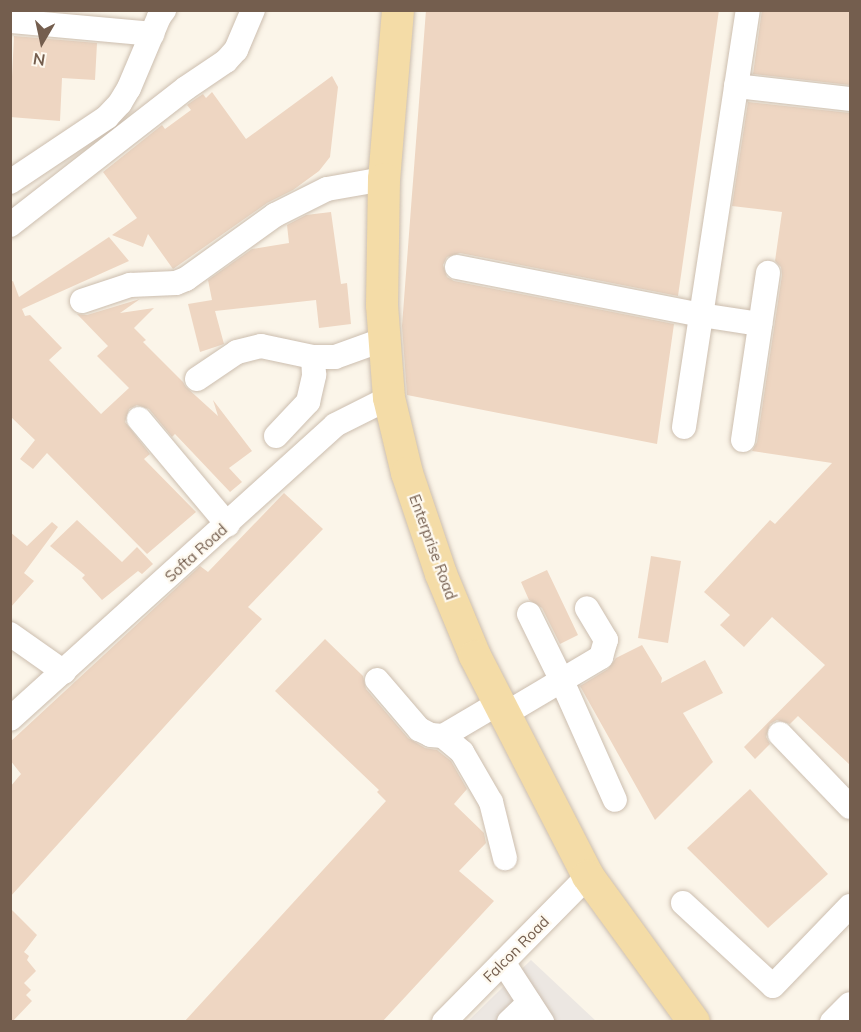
<!DOCTYPE html>
<html>
<head>
<meta charset="utf-8">
<style>
  body { margin:0 }
  #map { position:relative; width:861px; height:1032px; overflow:hidden; background:#fbf5e9; font-family:Mulish,sans-serif }
  div>[style] { position:absolute }
  [style*='--x'] { left:calc(var(--x)*1px); top:calc(var(--y)*1px); width:calc(var(--w)*1px); rotate:calc(var(--a)*1deg) }
  .industrial>* { inset:0; background:#ece7e2 }
  .building>* { inset:0; background:#eed6c2 }
  .roads { filter:drop-shadow(0 0 2px #ccbeaf) drop-shadow(0 0 2px #ccbeaf) }
  .minor>* { height:24px; margin:-12px; padding:0 12px; transform-origin:12px; border-radius:12px; background:#fff }
  .major>* { height:32px; margin:-16px; padding:0 16px; transform-origin:16px; border-radius:16px; background:#f4dca7 }
  span { translate:-50% -50%; white-space:nowrap; text-align:center; line-height:1.15; -webkit-text-stroke:4.5px #fef9ef; paint-order:stroke }
  .street-label { font-size:15px; color:#745e4e }
  .frame { position:absolute; inset:0; border:12px solid #745e4e; pointer-events:none }
  .north { position:absolute; left:12px; top:12px; width:60px; height:60px; -webkit-text-stroke:4px #fef9ef; paint-order:stroke; rotate:189deg; font-size:16px; font-weight:700; line-height:24px; text-align:center; color:#745e4e }
  .north::after { content:''; display:block; margin:auto; width:21px; height:27px; background:#745e4e; clip-path:polygon(50% 0,100% 100%,50% 72%,0 100%) }
</style>
</head>
<body>
<div id="map">
  <div class="industrial">
    <i style="clip-path:polygon(531px 960px,596px 1021px,467px 1022px)"></i>
  </div>
  <div class="building">
    <i style="clip-path:polygon(426px 10px,719px 10px,678px 296px,460px 253px,447px 257px,443px 265px,447px 277px,454px 281px,674px 324px,657px 444px,407px 395px,402px 326px)"></i>
    <i style="clip-path:polygon(762px 10px,850px 10px,850px 85px,753px 74px)"></i>
    <i style="clip-path:polygon(14px 36px,97px 43px,95px 80px,62px 78px,60px 121px,10px 117px)"></i>
    <i style="clip-path:polygon(332px 76px,338px 87px,330px 157px,319px 171px,293px 190px,267px 203px,173px 269px,148px 234px,143px 247px,112px 235px,137px 218px,103px 172px,162px 125px,165px 129px,191px 110px,187px 105px,194px 100px,203px 94px,206px 98px,212px 92px,246px 139px)"></i>
    <i style="clip-path:polygon(748px 102px,850px 113px,850px 765px,798px 716px,790px 724px,777px 720px,770px 724px,766px 737px,770px 744px,755px 759px,744px 747px,825px 665px,772px 617px,744px 647px,720px 625px,730px 615px,704px 592px,770px 520px,775px 524px,832px 463px,752px 451px,757px 442px,782px 275px,781px 267px,775px 261px,782px 212px,732px 206px)"></i>
    <i style="clip-path:polygon(331px 212px,341px 284px,347px 283px,351px 324px,319px 328px,316px 300px,215px 311px,224px 344px,200px 352px,188px 304px,212px 300px,208px 280px,252px 249px,289px 243px,287px 225px,306px 215px)"></i>
    <i style="clip-path:polygon(109px 237px,129px 261px,22px 309px,25px 316px,30px 315px,62px 348px,49px 360px,101px 414px,129px 388px,97px 356px,108px 346px,77px 314px,87px 315px,140px 299px,120px 313px,154px 308px,134px 328px,146px 340px,143px 342px,183px 382px,186px 387px,218px 416px,213px 400px,252px 451px,229px 468px,242px 482px,230px 492px,175px 434px,172px 437px,149px 409px,137px 405px,129px 409px,125px 422px,150px 454px,144px 459px,196px 512px,147px 554px,47px 453px,33px 469px,20px 459px,35px 440px,10px 416px,10px 282px,13px 281px,19px 297px)"></i>
    <i style="clip-path:polygon(284px 493px,323px 529px,248px 607px,262px 619px,10px 897px,10px 787px,21px 774px,10px 760px,10px 742px,200px 566px,208px 572px)"></i>
    <i style="clip-path:polygon(77px 520px,122px 562px,137px 547px,153px 564px,142px 574px,138px 571px,102px 600px,82px 578px,85px 575px,50px 546px)"></i>
    <i style="clip-path:polygon(52px 522px,58px 527px,24px 573px,34px 581px,10px 608px,10px 532px,27px 546px)"></i>
    <i style="clip-path:polygon(651px 556px,681px 561px,668px 643px,638px 638px)"></i>
    <i style="clip-path:polygon(547px 570px,578px 635px,560px 644px,542px 608px,529px 600px,521px 582px)"></i>
    <i style="clip-path:polygon(325px 639px,363px 676px,366px 689px,408px 738px,425px 748px,437px 750px,451px 761px,467px 789px,454px 804px,484px 833px,486px 843px,459px 871px,494px 901px,382px 1022px,184px 1022px,386px 801px,377px 792px,379px 790px,275px 691px)"></i>
    <i style="clip-path:polygon(642px 645px,662px 678px,661px 683px,705px 660px,723px 693px,683px 713px,713px 762px,655px 820px,580px 686px,608px 669px,616px 658px)"></i>
    <i style="clip-path:polygon(750px 789px,828px 874px,768px 928px,687px 848px)"></i>
    <i style="clip-path:polygon(10px 908px,37px 935px,24px 952px,29px 956px,27px 960px,36px 971px,24px 983px,31px 990px,26px 995px,32px 1001px,12px 1022px)"></i>
  </div>
  <div class="roads">
    <div class="minor">
      <i style="--x:10;--y:21;--w:143;--a:5.2"></i>
      <i style="--x:736;--y:86;--w:115;--a:6.5"></i>
      <i style="--x:10;--y:182;--w:117;--a:-33.8"></i>
      <i style="--x:107;--y:117;--w:19;--a:-47"></i>
      <i style="--x:120;--y:103;--w:17;--a:-59"></i>
      <i style="--x:129;--y:88;--w:77;--a:-67.1"></i>
      <i style="--x:159;--y:17;--w:9;--a:-54"></i>
      <i style="--x:10;--y:225;--w:223;--a:-37.9"></i>
      <i style="--x:186;--y:88;--w:48;--a:-34"></i>
      <i style="--x:226;--y:61;--w:15;--a:-48"></i>
      <i style="--x:236;--y:50;--w:43;--a:-67"></i>
      <i style="--x:457;--y:267;--w:249;--a:11.1"></i>
      <i style="--x:701;--y:315;--w:60;--a:8.7"></i>
      <i style="--x:82;--y:301;--w:51;--a:-18.4"></i>
      <i style="--x:130;--y:285;--w:46;--a:-2.5"></i>
      <i style="--x:176;--y:283;--w:11;--a:-22"></i>
      <i style="--x:186;--y:279;--w:110;--a:-35.7"></i>
      <i style="--x:275;--y:215;--w:58;--a:-26.6"></i>
      <i style="--x:327;--y:189;--w:58;--a:-10"></i>
      <i style="--x:197;--y:379;--w:48;--a:-34"></i>
      <i style="--x:237;--y:352;--w:25;--a:-14"></i>
      <i style="--x:261;--y:346;--w:53;--a:11.9"></i>
      <i style="--x:313;--y:357;--w:22;--a:0"></i>
      <i style="--x:335;--y:357;--w:53;--a:-19.8"></i>
      <i style="--x:139;--y:419;--w:138;--a:50"></i>
      <i style="--x:684;--y:427;--w:422;--a:-81.3"></i>
      <i style="--x:276;--y:436;--w:47;--a:-46.7"></i>
      <i style="--x:308;--y:402;--w:28;--a:-77"></i>
      <i style="--x:314;--y:375;--w:18;--a:-93"></i>
      <i style="--x:743;--y:440;--w:169;--a:-81.5"></i>
      <i style="--x:529;--y:614;--w:75;--a:63.8"></i>
      <i style="--x:562;--y:681;--w:130;--a:66"></i>
      <i style="--x:10;--y:634;--w:66;--a:35.1"></i>
      <i style="--x:377;--y:680;--w:65;--a:49.4"></i>
      <i style="--x:419;--y:729;--w:13;--a:27"></i>
      <i style="--x:431;--y:735;--w:12;--a:5"></i>
      <i style="--x:443;--y:736;--w:65;--a:-30.5"></i>
      <i style="--x:505;--y:714;--w:112;--a:-30.7"></i>
      <i style="--x:601;--y:657;--w:18;--a:-74"></i>
      <i style="--x:606;--y:640;--w:37;--a:-121"></i>
      <i style="--x:10;--y:719;--w:438;--a:-42.1"></i>
      <i style="--x:335;--y:425;--w:60;--a:-26.6"></i>
      <i style="--x:780;--y:734;--w:101;--a:46.2"></i>
      <i style="--x:443;--y:736;--w:25;--a:40"></i>
      <i style="--x:462;--y:752;--w:58;--a:59.9"></i>
      <i style="--x:491;--y:802;--w:58;--a:76"></i>
      <i style="--x:683;--y:903;--w:122;--a:42.7"></i>
      <i style="--x:773;--y:986;--w:111;--a:-46.1"></i>
      <i style="--x:503;--y:962;--w:72;--a:57"></i>
      <i style="--x:444;--y:1022;--w:205;--a:-45.4"></i>
      <i style="--x:509;--y:1022;--w:28;--a:-44"></i>
      <i style="--x:832;--y:1022;--w:25;--a:-45"></i>
    </div>
    <div class="major">
      <i style="--x:398;--y:10;--w:170;--a:94.7"></i>
      <i style="--x:384;--y:179;--w:126;--a:90.9"></i>
      <i style="--x:382;--y:305;--w:93;--a:85.7"></i>
      <i style="--x:389;--y:398;--w:77;--a:76.5"></i>
      <i style="--x:407;--y:473;--w:107;--a:71.4"></i>
      <i style="--x:441;--y:574;--w:89;--a:67.5"></i>
      <i style="--x:475;--y:656;--w:247;--a:62.8"></i>
      <i style="--x:588;--y:876;--w:180;--a:54"></i>
    </div>
  </div>
  <div class="street-label">
    <span style="left:433px;top:547px;rotate:70deg">Enterprise Road</span>
    <span style="left:196px;top:553px;rotate:-42deg">Softa Road</span>
    <span style="left:516px;top:949px;rotate:-45deg">Falcon Road</span>
  </div>
  <div class="frame"></div>
  <div class="north">N</div>
</div>
</body>
</html>
